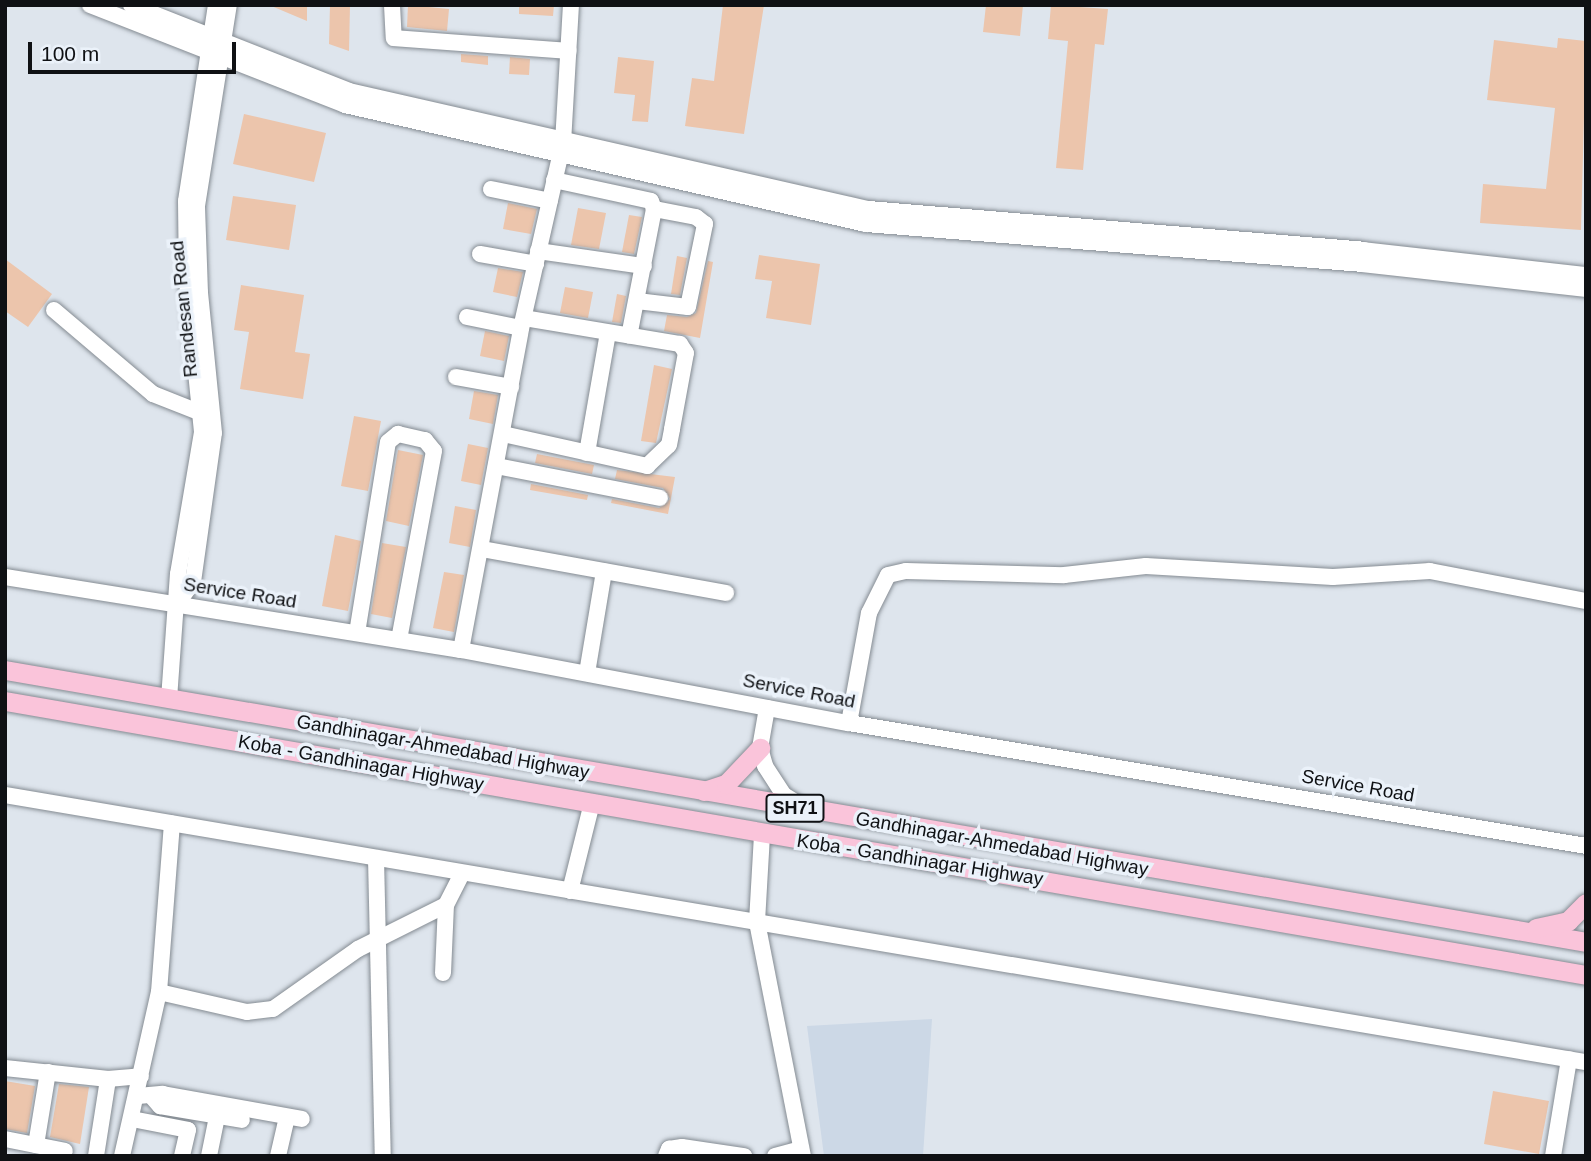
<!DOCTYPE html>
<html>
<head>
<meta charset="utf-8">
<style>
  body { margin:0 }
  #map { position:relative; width:1591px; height:1161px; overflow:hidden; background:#dee5ed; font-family:Arial,sans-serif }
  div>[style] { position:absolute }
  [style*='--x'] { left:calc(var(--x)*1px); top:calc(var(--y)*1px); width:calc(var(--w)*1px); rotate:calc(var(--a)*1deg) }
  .built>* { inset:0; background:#ccd8e6 }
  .building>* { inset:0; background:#ecc5ac }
  .roads { filter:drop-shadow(0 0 2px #848b92) drop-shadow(0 0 2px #848b92) }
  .minor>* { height:16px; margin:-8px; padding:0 8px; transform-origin:8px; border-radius:8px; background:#fff }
  .major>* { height:19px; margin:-9.5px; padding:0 9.5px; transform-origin:9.5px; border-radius:9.5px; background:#fac4da }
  span { translate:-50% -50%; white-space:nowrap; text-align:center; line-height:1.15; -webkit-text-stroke:7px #ebf2fa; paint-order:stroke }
  .shield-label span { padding:2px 5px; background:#ebf2fa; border:2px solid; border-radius:5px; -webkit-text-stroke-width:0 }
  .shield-label { font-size:18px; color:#0f1114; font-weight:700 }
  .street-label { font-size:19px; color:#0f1114 }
  .frame { position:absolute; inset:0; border:7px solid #0f1114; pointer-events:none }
  .scale { position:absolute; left:28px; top:42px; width:208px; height:32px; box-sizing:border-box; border:4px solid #0f1114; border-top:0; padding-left:9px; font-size:21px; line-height:24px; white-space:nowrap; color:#0f1114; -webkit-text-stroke:5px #ebf2fa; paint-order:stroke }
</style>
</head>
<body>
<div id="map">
  <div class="built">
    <i style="clip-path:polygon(932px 1019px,923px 1156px,824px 1156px,807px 1026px)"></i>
  </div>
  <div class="building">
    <i style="clip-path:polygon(270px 5px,307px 5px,307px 21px,269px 5px)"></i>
    <i style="clip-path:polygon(330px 5px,350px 5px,349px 51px,329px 44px)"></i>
    <i style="clip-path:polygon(408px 5px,449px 9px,447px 31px,407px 27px)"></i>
    <i style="clip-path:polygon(519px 5px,554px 5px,553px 16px,519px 14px)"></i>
    <i style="clip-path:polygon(723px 5px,764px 5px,744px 134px,685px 126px,692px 78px,714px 81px)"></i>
    <i style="clip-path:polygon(986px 5px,1023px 5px,1020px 36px,983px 32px)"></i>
    <i style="clip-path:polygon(1051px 5px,1108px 9px,1104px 45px,1095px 44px,1083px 170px,1056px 168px,1068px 41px,1048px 39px)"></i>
    <i style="clip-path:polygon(1558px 38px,1586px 41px,1581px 230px,1480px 223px,1483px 184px,1546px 189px,1555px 108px,1487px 100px,1494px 40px,1557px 48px)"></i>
    <i style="clip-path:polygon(461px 54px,488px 56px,488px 65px,461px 62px)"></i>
    <i style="clip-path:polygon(510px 57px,530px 59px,529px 75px,509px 74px)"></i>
    <i style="clip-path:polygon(618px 57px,654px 61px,648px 122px,632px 121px,635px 95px,614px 93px)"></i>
    <i style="clip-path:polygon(244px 114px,326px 133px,314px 182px,233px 164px)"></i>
    <i style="clip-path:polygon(233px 196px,296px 205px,289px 250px,226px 240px)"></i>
    <i style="clip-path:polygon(508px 203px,537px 209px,531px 234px,503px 229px)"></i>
    <i style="clip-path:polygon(578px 208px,606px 213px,599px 249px,571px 245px)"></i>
    <i style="clip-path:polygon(629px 215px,642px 217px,634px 254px,622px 252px)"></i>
    <i style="clip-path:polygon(759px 255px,820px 264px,811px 325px,766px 318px,772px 281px,755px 279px)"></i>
    <i style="clip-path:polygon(677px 256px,687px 258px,680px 295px,671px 294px)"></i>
    <i style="clip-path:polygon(5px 259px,52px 294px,28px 327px,5px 311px)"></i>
    <i style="clip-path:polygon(708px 261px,713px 262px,700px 338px,664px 331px,667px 315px,687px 317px,696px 313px)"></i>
    <i style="clip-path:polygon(498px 268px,523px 272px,517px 297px,493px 292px)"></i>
    <i style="clip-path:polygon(241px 285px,304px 295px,295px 352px,310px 354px,303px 399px,240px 389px,249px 332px,234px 330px)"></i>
    <i style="clip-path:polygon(565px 287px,593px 292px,588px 318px,560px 313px)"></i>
    <i style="clip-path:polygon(617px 294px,626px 296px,621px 323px,612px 322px)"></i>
    <i style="clip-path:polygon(485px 331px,509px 336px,504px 361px,480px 356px)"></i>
    <i style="clip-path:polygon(654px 365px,672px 369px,656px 443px,641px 441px)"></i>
    <i style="clip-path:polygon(474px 391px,498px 395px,493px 424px,469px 419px)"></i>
    <i style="clip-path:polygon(354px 416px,381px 421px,368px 491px,341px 486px)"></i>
    <i style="clip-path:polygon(468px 444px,488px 448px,481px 485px,461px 481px)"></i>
    <i style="clip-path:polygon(398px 450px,423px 455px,409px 526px,386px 521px)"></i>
    <i style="clip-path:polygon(537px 454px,594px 465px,592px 474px,535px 463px)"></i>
    <i style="clip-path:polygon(617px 470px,675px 477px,668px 514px,611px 503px,612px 499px,659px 508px,670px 499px,663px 488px,615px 479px)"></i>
    <i style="clip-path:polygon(531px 484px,588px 495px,587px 500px,530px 490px)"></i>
    <i style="clip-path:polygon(455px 506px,476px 510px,470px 547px,449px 543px)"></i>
    <i style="clip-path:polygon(335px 535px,361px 541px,348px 611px,322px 606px)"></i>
    <i style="clip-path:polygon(382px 543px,406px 547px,392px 618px,371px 614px)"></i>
    <i style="clip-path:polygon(444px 572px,464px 575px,454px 632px,433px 628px)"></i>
    <i style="clip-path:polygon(5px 1081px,35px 1086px,27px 1133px,5px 1129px)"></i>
    <i style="clip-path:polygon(59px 1084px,89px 1087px,80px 1144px,50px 1137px)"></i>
    <i style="clip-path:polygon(1493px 1091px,1549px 1101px,1539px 1154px,1484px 1144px)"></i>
  </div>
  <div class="roads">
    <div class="minor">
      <i style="--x:90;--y:5;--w:274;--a:21.4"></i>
      <i style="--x:345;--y:105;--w:534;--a:12.87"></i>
      <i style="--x:866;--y:224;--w:497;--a:4.6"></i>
      <i style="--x:1361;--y:264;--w:226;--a:6.3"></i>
      <i style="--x:131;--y:5;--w:234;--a:21.5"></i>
      <i style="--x:349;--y:91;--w:532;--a:12.81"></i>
      <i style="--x:868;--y:209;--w:497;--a:4.7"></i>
      <i style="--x:1363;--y:250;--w:224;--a:6.4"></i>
      <i style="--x:392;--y:5;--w:33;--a:87"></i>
      <i style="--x:394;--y:38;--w:175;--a:4.2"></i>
      <i style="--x:554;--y:180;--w:99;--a:12.2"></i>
      <i style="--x:651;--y:201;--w:9;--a:69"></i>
      <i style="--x:654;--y:209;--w:129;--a:101.1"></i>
      <i style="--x:491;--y:189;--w:60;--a:11.5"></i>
      <i style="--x:538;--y:251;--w:107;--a:8.1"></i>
      <i style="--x:480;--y:254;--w:57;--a:10.1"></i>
      <i style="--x:637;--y:301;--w:51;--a:6.7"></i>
      <i style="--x:688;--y:307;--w:85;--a:-78.4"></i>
      <i style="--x:705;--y:224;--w:11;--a:-142"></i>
      <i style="--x:696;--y:217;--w:43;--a:-169.2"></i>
      <i style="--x:54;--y:310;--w:130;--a:40.3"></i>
      <i style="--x:153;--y:394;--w:52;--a:21.6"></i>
      <i style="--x:467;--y:317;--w:55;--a:11.5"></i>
      <i style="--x:456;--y:377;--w:56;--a:10.3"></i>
      <i style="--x:503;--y:434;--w:148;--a:12.5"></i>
      <i style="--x:647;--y:466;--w:30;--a:-44"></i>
      <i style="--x:669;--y:445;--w:16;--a:-79"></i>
      <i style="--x:672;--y:429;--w:77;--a:-79.6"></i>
      <i style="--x:686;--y:353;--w:11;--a:-124"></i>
      <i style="--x:680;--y:344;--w:157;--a:-170.5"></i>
      <i style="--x:587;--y:453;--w:122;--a:-80.1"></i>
      <i style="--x:496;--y:466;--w:167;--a:11"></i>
      <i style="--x:482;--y:549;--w:248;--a:10.2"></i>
      <i style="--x:5;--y:577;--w:462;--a:9.1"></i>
      <i style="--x:461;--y:650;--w:395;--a:10.7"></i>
      <i style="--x:849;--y:723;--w:747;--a:9.47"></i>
      <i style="--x:177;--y:604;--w:27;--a:-54"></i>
      <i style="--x:193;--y:582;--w:150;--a:-82"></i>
      <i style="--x:214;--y:433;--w:141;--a:-95.7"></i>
      <i style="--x:200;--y:293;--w:87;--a:-92"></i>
      <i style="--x:197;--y:206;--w:204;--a:-81"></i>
      <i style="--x:357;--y:633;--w:193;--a:-80.8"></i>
      <i style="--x:388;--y:442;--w:13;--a:-39"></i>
      <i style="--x:398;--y:434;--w:28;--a:13"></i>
      <i style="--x:425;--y:440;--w:14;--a:51"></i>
      <i style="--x:434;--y:451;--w:192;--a:100.5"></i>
      <i style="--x:461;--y:650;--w:328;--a:-79.4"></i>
      <i style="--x:521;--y:328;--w:190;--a:-77.2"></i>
      <i style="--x:563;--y:143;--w:138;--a:-86.7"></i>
      <i style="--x:587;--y:673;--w:103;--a:-80.5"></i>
      <i style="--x:169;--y:699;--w:125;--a:-85.9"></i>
      <i style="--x:178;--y:574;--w:144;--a:-80.4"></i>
      <i style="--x:202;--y:432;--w:150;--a:-95.7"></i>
      <i style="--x:187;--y:283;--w:82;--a:-90.7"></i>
      <i style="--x:186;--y:201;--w:198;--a:-81.3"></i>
      <i style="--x:767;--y:708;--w:41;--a:99.9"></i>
      <i style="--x:760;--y:748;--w:19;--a:74"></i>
      <i style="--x:765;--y:766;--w:35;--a:57"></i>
      <i style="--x:784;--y:795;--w:19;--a:32"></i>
      <i style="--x:849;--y:723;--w:112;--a:-79.7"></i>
      <i style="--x:869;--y:613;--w:42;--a:-63.4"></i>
      <i style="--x:888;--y:575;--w:18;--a:-13"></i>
      <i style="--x:906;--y:571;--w:158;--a:1.5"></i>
      <i style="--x:1064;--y:575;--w:82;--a:-6.3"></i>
      <i style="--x:1146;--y:566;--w:187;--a:3.4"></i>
      <i style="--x:1333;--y:577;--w:97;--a:-3.5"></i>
      <i style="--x:1430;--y:571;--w:159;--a:10.9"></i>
      <i style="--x:5;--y:795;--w:1603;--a:9.59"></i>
      <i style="--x:762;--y:835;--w:87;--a:93.3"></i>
      <i style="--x:757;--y:922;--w:238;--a:78.9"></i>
      <i style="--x:376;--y:858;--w:298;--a:88.7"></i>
      <i style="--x:570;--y:891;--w:91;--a:-76"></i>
      <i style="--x:443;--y:973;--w:68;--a:-87.5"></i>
      <i style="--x:159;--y:992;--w:90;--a:12.8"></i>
      <i style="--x:247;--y:1012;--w:26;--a:-7"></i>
      <i style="--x:273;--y:1009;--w:104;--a:-35.2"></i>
      <i style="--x:358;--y:949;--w:98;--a:-26.6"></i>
      <i style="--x:446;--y:905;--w:36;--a:-63"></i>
      <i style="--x:5;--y:1068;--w:104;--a:6.1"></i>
      <i style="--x:108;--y:1079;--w:33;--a:-5"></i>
      <i style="--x:138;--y:1096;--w:25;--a:-5"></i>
      <i style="--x:163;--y:1094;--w:141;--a:10.2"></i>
      <i style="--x:153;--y:1098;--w:11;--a:49"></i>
      <i style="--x:160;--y:1106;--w:83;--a:9.7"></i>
      <i style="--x:132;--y:1119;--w:57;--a:11.1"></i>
      <i style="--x:188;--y:1130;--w:27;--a:103"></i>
      <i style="--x:5;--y:1139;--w:61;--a:11.3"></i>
      <i style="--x:36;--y:1145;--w:74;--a:-80.7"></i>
      <i style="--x:96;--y:1156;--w:78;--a:-81.1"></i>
      <i style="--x:122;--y:1156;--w:168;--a:-77.3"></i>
      <i style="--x:159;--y:992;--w:169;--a:-85.6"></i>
      <i style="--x:209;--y:1156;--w:50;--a:-78.5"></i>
      <i style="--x:278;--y:1156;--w:40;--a:-77"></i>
      <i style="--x:666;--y:1156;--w:8;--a:-67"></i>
      <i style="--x:669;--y:1149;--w:13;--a:-9"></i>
      <i style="--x:682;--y:1147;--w:63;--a:8.3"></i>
      <i style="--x:775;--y:1156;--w:27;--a:-15"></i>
      <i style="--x:1553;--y:1156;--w:98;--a:-80.6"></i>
    </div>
    <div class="major">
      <i style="--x:5;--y:670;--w:1604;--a:9.76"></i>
      <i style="--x:5;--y:701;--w:1605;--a:9.83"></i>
      <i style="--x:704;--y:791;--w:23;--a:-18"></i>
      <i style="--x:726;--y:784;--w:50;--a:-46.6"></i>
      <i style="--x:1536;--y:928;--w:33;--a:-12"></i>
      <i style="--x:1568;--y:921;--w:25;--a:-45"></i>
    </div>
  </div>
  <div class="shield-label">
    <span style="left:795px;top:808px">SH71</span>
  </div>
  <div class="street-label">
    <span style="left:184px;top:309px;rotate:-96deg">Randesan Road</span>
    <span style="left:240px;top:593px;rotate:9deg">Service Road</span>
    <span style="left:799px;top:691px;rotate:11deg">Service Road</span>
    <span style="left:443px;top:747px;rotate:10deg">Gandhinagar-Ahmedabad Highway</span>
    <span style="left:361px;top:763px;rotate:10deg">Koba - Gandhinagar Highway</span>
    <span style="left:1358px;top:786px;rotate:10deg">Service Road</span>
    <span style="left:1002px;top:844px;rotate:10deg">Gandhinagar-Ahmedabad Highway</span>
    <span style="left:920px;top:860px;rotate:9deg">Koba - Gandhinagar Highway</span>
  </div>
  <div class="frame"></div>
  <div class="scale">100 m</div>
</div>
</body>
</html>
